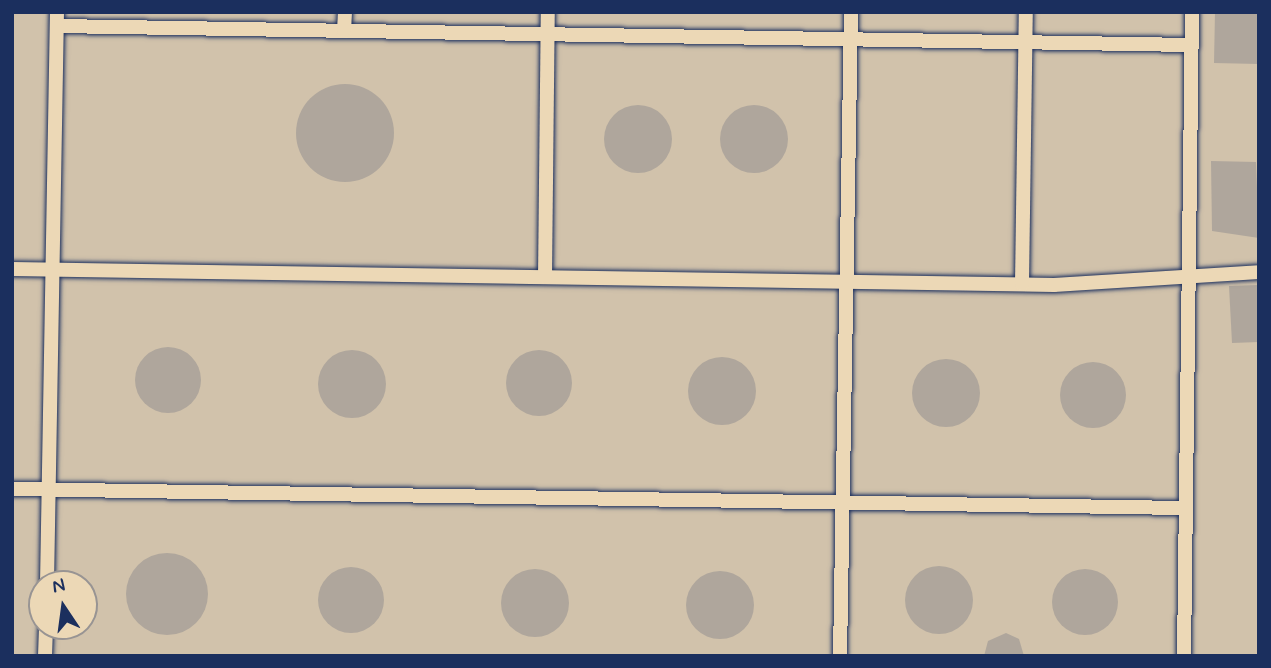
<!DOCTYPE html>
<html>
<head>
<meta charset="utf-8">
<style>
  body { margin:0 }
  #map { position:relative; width:1271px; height:668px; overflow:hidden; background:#dfceb1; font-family:Mynerve,sans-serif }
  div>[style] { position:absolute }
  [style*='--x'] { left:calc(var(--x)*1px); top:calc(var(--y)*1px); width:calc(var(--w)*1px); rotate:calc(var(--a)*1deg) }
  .built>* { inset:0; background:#d1c2ab }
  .building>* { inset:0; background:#afa69c }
  .round { border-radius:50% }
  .roads { filter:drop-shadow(0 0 2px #1b2f5e) drop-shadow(0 0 2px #1b2f5e) }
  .minor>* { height:14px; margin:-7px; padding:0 7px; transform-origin:7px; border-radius:7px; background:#ecd8b6 }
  span { translate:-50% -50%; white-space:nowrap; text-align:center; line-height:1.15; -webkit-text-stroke:6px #ecd8b6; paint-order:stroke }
  .frame { position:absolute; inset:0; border:14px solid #1b2f5e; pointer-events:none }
  .north { position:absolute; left:28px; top:570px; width:70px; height:70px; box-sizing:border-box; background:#ecd8b6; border:2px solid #989493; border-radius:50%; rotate:347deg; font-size:19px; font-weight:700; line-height:28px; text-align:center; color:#1b2f5e }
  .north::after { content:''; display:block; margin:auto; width:24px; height:32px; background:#1b2f5e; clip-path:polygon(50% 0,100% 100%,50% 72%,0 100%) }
</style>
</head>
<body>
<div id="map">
  <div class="built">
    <i style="clip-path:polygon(evenodd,12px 12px,1259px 12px,1259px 656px,12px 656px,12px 12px,42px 584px,84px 584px,84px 626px,42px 626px,42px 584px)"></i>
  </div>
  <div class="building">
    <i style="clip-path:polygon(1215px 12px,1259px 12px,1259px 64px,1214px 63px)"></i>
    <i class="round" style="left:296px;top:84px;width:98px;height:98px"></i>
    <i class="round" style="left:720px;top:105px;width:68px;height:68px"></i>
    <i class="round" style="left:604px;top:105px;width:68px;height:68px"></i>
    <i style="clip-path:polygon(1211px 161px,1256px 162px,1259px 238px,1212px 231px)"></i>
    <i style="clip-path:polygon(1258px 285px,1259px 342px,1232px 343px,1229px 286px)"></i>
    <i class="round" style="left:135px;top:347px;width:66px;height:66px"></i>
    <i class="round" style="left:506px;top:350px;width:66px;height:66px"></i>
    <i class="round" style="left:318px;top:350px;width:68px;height:68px"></i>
    <i class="round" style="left:688px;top:357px;width:68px;height:68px"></i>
    <i class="round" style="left:912px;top:359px;width:68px;height:68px"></i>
    <i class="round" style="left:1060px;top:362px;width:66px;height:66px"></i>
    <i class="round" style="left:126px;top:553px;width:82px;height:82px"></i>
    <i class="round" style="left:905px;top:566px;width:68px;height:68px"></i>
    <i class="round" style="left:318px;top:567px;width:66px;height:66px"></i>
    <i class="round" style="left:1052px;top:569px;width:66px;height:66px"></i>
    <i class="round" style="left:501px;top:569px;width:68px;height:68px"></i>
    <i class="round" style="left:686px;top:571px;width:68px;height:68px"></i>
    <i style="clip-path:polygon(1006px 633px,1019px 639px,1024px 656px,984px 656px,988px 641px)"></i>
  </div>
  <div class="roads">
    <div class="minor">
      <i style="--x:57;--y:26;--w:1135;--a:0.96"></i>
      <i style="--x:344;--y:31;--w:19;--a:-87"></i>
      <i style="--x:12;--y:269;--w:1042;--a:0.88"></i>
      <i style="--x:1054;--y:285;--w:205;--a:-3.6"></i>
      <i style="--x:545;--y:277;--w:265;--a:-89.4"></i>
      <i style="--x:1022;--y:284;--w:272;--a:-89.2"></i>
      <i style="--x:12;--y:489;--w:1174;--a:0.93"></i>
      <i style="--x:47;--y:584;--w:572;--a:-89"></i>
      <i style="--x:45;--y:656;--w:30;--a:-88"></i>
      <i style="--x:840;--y:656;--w:644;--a:-89.02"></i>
      <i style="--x:1184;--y:656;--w:644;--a:-89.29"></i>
    </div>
  </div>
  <div class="frame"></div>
  <div class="north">N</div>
</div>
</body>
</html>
